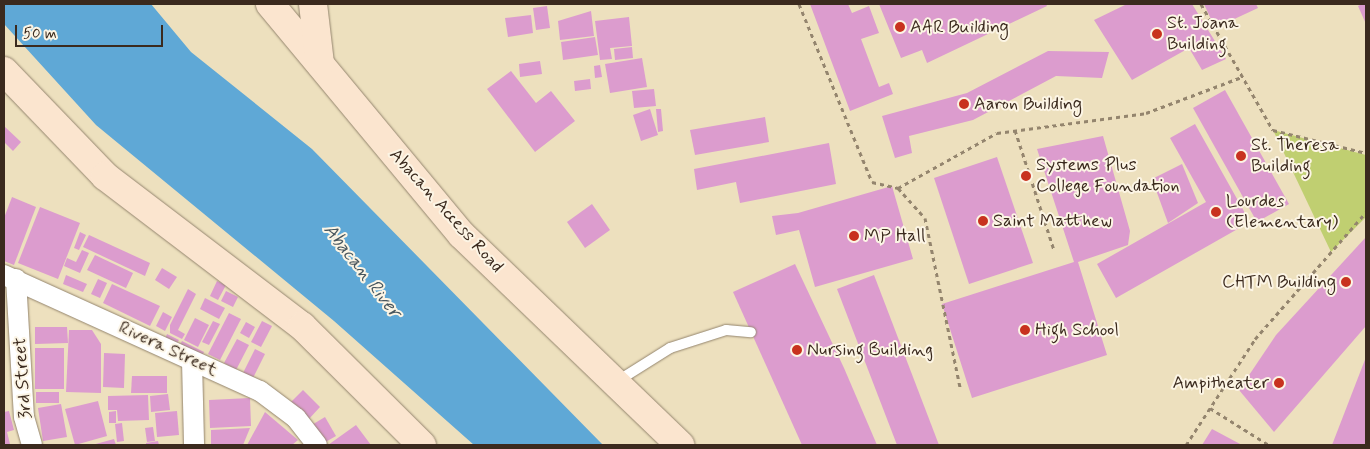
<!DOCTYPE html>
<html>
<head>
<meta charset="utf-8">
<style>
  body { margin:0 }
  #map { position:relative; width:1370px; height:449px; overflow:hidden; background:#ede0be; font-family:Mynerve,sans-serif }
  div>[style] { position:absolute }
  [style*='--x'] { left:calc(var(--x)*1px); top:calc(var(--y)*1px); width:calc(var(--w)*1px); rotate:calc(var(--a)*1deg) }
  .green>* { inset:0; background:#c0cf71 }
  .water>* { inset:0; background:#5fa8d6 }
  .building>* { inset:0; background:#dc9cce }
  .path>* { height:3px; margin-top:-1.5px; transform-origin:0; background:repeating-linear-gradient(90deg,#94856e 0 4px,transparent 0 8px) }
  .roads { filter:drop-shadow(0 0 1px #94856e) drop-shadow(0 0 1px #94856e) }
  .lane>* { height:10px; margin:-5px; padding:0 5px; transform-origin:5px; border-radius:5px; background:#fff }
  .street>* { height:20px; margin:-10px; padding:0 10px; transform-origin:10px; border-radius:10px; background:#fff }
  .secondary>* { height:28px; margin:-14px; padding:0 14px; transform-origin:14px; border-radius:14px; background:#fbe5cf }
  .dots>* { width:14px; height:14px; translate:-50% -50%; box-sizing:border-box; border:2px solid #fcf5e5; border-radius:50% }
  span { translate:-50% -50%; white-space:nowrap; text-align:center; line-height:1.15; -webkit-text-stroke:4px #fcf5e5; paint-order:stroke }
  .poi-label { font-size:18px; color:#3b2a1e }
  .left { translate:0 -50%; text-align:left }
  .right { translate:-100% -50%; text-align:right }
  .street-label { font-size:18px; color:#3b2a1e }
  .water-label { font-size:19px; color:#48565e; font-style:italic }
  .frame { position:absolute; inset:0; border:5px solid #3b2a1e; pointer-events:none }
  .scale { position:absolute; left:15px; top:25px; width:148px; height:22px; box-sizing:border-box; border:2px solid #3b2a1e; border-top:0; padding-left:6px; font-size:15px; line-height:18px; white-space:nowrap; color:#3b2a1e; -webkit-text-stroke:4px #fcf5e5; paint-order:stroke }
</style>
</head>
<body>
<div id="map">
  <div class="green">
    <i style="clip-path:polygon(1273px 130px,1366px 155px,1366px 217px,1331px 252px)"></i>
  </div>
  <div class="water">
    <i style="clip-path:polygon(4px 4px,151px 4px,191px 52px,312px 149px,603px 445px,474px 445px,334px 321px,96px 125px,4px 24px)"></i>
  </div>
  <div class="building">
    <i style="clip-path:polygon(810px 4px,848px 4px,852px 13px,869px 6px,879px 33px,861px 39px,879px 87px,889px 83px,893px 94px,850px 111px)"></i>
    <i style="clip-path:polygon(879px 4px,1046px 4px,1047px 6px,927px 63px,922px 50px,901px 58px)"></i>
    <i style="clip-path:polygon(1127px 4px,1192px 4px,1226px 59px,1202px 70px,1189px 48px,1132px 80px,1094px 20px)"></i>
    <i style="clip-path:polygon(1204px 4px,1256px 4px,1258px 8px,1215px 28px)"></i>
    <i style="clip-path:polygon(1362px 4px,1366px 4px,1366px 24px,1358px 6px)"></i>
    <i style="clip-path:polygon(547px 6px,550px 28px,536px 30px,533px 8px)"></i>
    <i style="clip-path:polygon(591px 11px,594px 36px,560px 40px,558px 21px)"></i>
    <i style="clip-path:polygon(531px 15px,533px 33px,508px 37px,505px 18px)"></i>
    <i style="clip-path:polygon(629px 17px,632px 46px,610px 48px,612px 59px,600px 60px,595px 21px)"></i>
    <i style="clip-path:polygon(595px 37px,598px 55px,563px 60px,561px 42px)"></i>
    <i style="clip-path:polygon(632px 47px,633px 58px,615px 60px,614px 49px)"></i>
    <i style="clip-path:polygon(1048px 51px,1109px 52px,1102px 78px,1056px 76px,973px 120px,909px 136px,912px 153px,895px 158px,882px 116px,967px 93px)"></i>
    <i style="clip-path:polygon(642px 58px,647px 87px,610px 93px,605px 64px)"></i>
    <i style="clip-path:polygon(540px 61px,542px 74px,520px 77px,519px 64px)"></i>
    <i style="clip-path:polygon(600px 65px,602px 77px,595px 78px,594px 66px)"></i>
    <i style="clip-path:polygon(511px 71px,536px 103px,551px 91px,575px 121px,535px 152px,487px 89px)"></i>
    <i style="clip-path:polygon(590px 79px,591px 89px,575px 91px,574px 81px)"></i>
    <i style="clip-path:polygon(654px 89px,656px 106px,634px 108px,632px 91px)"></i>
    <i style="clip-path:polygon(1225px 90px,1289px 204px,1257px 222px,1193px 108px)"></i>
    <i style="clip-path:polygon(650px 109px,658px 135px,641px 141px,633px 115px)"></i>
    <i style="clip-path:polygon(656px 109px,661px 109px,663px 131px,658px 132px)"></i>
    <i style="clip-path:polygon(765px 117px,769px 142px,695px 155px,690px 130px)"></i>
    <i style="clip-path:polygon(1195px 124px,1250px 222px,1116px 298px,1097px 264px,1206px 202px,1170px 138px)"></i>
    <i style="clip-path:polygon(4px 126px,21px 142px,13px 151px,4px 142px)"></i>
    <i style="clip-path:polygon(1103px 136px,1130px 231px,1128px 245px,1078px 262px,1107px 355px,972px 398px,942px 304px,1074px 262px,1037px 149px)"></i>
    <i style="clip-path:polygon(829px 143px,836px 184px,740px 203px,736px 182px,697px 190px,694px 169px)"></i>
    <i style="clip-path:polygon(997px 157px,1033px 263px,969px 284px,934px 178px)"></i>
    <i style="clip-path:polygon(1182px 164px,1198px 203px,1168px 223px,1152px 179px)"></i>
    <i style="clip-path:polygon(892px 186px,913px 259px,815px 287px,799px 230px,776px 235px,772px 216px,798px 213px)"></i>
    <i style="clip-path:polygon(12px 197px,36px 207px,14px 265px,4px 261px,4px 218px)"></i>
    <i style="clip-path:polygon(592px 204px,610px 230px,585px 248px,567px 222px)"></i>
    <i style="clip-path:polygon(40px 207px,80px 223px,58px 279px,18px 263px)"></i>
    <i style="clip-path:polygon(80px 232px,86px 235px,79px 250px,74px 248px)"></i>
    <i style="clip-path:polygon(89px 235px,150px 263px,145px 276px,83px 247px)"></i>
    <i style="clip-path:polygon(1366px 237px,1366px 326px,1274px 432px,1239px 390px,1276px 335px)"></i>
    <i style="clip-path:polygon(82px 250px,89px 253px,80px 273px,64px 266px,67px 258px,76px 262px)"></i>
    <i style="clip-path:polygon(95px 255px,133px 273px,126px 288px,87px 270px)"></i>
    <i style="clip-path:polygon(795px 264px,844px 368px,877px 445px,802px 445px,733px 292px)"></i>
    <i style="clip-path:polygon(162px 268px,177px 277px,169px 289px,155px 280px)"></i>
    <i style="clip-path:polygon(66px 275px,87px 284px,83px 292px,63px 284px)"></i>
    <i style="clip-path:polygon(874px 275px,939px 445px,897px 445px,837px 289px)"></i>
    <i style="clip-path:polygon(98px 279px,107px 283px,100px 298px,91px 294px)"></i>
    <i style="clip-path:polygon(217px 281px,226px 285px,218px 300px,210px 296px)"></i>
    <i style="clip-path:polygon(112px 284px,160px 306px,150px 326px,103px 303px)"></i>
    <i style="clip-path:polygon(188px 289px,196px 294px,178px 330px,185px 334px,182px 339px,170px 333px,170px 325px)"></i>
    <i style="clip-path:polygon(226px 291px,238px 297px,233px 307px,221px 301px)"></i>
    <i style="clip-path:polygon(205px 298px,225px 308px,219px 319px,200px 309px)"></i>
    <i style="clip-path:polygon(163px 312px,172px 317px,165px 331px,156px 326px)"></i>
    <i style="clip-path:polygon(229px 313px,241px 319px,220px 360px,208px 354px)"></i>
    <i style="clip-path:polygon(195px 318px,209px 325px,198px 347px,184px 340px)"></i>
    <i style="clip-path:polygon(213px 321px,220px 324px,209px 345px,202px 342px)"></i>
    <i style="clip-path:polygon(262px 321px,272px 326px,261px 347px,251px 342px)"></i>
    <i style="clip-path:polygon(246px 322px,255px 327px,249px 338px,240px 333px)"></i>
    <i style="clip-path:polygon(35px 327px,67px 327px,68px 343px,35px 344px)"></i>
    <i style="clip-path:polygon(69px 330px,92px 330px,101px 344px,101px 393px,66px 392px)"></i>
    <i style="clip-path:polygon(167px 334px,179px 340px,176px 345px,165px 339px)"></i>
    <i style="clip-path:polygon(237px 339px,249px 345px,236px 370px,224px 363px)"></i>
    <i style="clip-path:polygon(182px 341px,204px 352px,201px 358px,179px 347px)"></i>
    <i style="clip-path:polygon(35px 348px,64px 348px,64px 389px,35px 389px)"></i>
    <i style="clip-path:polygon(255px 349px,265px 354px,252px 380px,242px 375px)"></i>
    <i style="clip-path:polygon(104px 353px,125px 354px,124px 388px,103px 387px)"></i>
    <i style="clip-path:polygon(1366px 357px,1366px 445px,1332px 445px)"></i>
    <i style="clip-path:polygon(132px 376px,167px 376px,167px 393px,131px 393px)"></i>
    <i style="clip-path:polygon(303px 390px,320px 407px,308px 420px,291px 402px)"></i>
    <i style="clip-path:polygon(36px 392px,59px 392px,59px 403px,36px 403px)"></i>
    <i style="clip-path:polygon(168px 394px,170px 410px,151px 412px,150px 396px)"></i>
    <i style="clip-path:polygon(148px 395px,149px 420px,118px 421px,117px 410px,108px 410px,108px 396px)"></i>
    <i style="clip-path:polygon(250px 398px,251px 426px,210px 428px,209px 400px)"></i>
    <i style="clip-path:polygon(98px 401px,107px 436px,75px 445px,65px 409px)"></i>
    <i style="clip-path:polygon(61px 404px,67px 437px,43px 441px,38px 408px)"></i>
    <i style="clip-path:polygon(9px 411px,14px 430px,7px 432px,10px 444px,4px 445px,4px 412px)"></i>
    <i style="clip-path:polygon(116px 411px,116px 423px,109px 423px,109px 412px)"></i>
    <i style="clip-path:polygon(177px 411px,179px 435px,157px 437px,155px 413px)"></i>
    <i style="clip-path:polygon(265px 412px,298px 440px,292px 445px,247px 445px)"></i>
    <i style="clip-path:polygon(325px 417px,336px 436px,322px 444px,310px 426px)"></i>
    <i style="clip-path:polygon(122px 423px,124px 441px,117px 442px,115px 424px)"></i>
    <i style="clip-path:polygon(356px 425px,371px 445px,328px 445px)"></i>
    <i style="clip-path:polygon(153px 427px,155px 441px,147px 442px,145px 428px)"></i>
    <i style="clip-path:polygon(250px 428px,243px 445px,211px 445px,211px 430px)"></i>
    <i style="clip-path:polygon(1212px 429px,1242px 445px,1202px 445px)"></i>
    <i style="clip-path:polygon(114px 439px,116px 445px,92px 445px)"></i>
    <i style="clip-path:polygon(158px 441px,159px 445px,146px 445px,146px 443px)"></i>
  </div>
  <div class="path">
    <i style="--x:799;--y:4;--w:192;--a:67.7"></i>
    <i style="--x:872;--y:182;--w:27;--a:13"></i>
    <i style="--x:898;--y:188;--w:113;--a:-29.1"></i>
    <i style="--x:997;--y:133;--w:150;--a:-7.6"></i>
    <i style="--x:1146;--y:113;--w:103;--a:-20.6"></i>
    <i style="--x:1201;--y:4;--w:145;--a:60.3"></i>
    <i style="--x:1273;--y:130;--w:96;--a:13.9"></i>
    <i style="--x:1015;--y:130;--w:126;--a:72"></i>
    <i style="--x:898;--y:188;--w:40;--a:48"></i>
    <i style="--x:925;--y:218;--w:173;--a:78.3"></i>
    <i style="--x:1210;--y:408;--w:70;--a:32.1"></i>
    <i style="--x:1186;--y:445;--w:126;--a:-56.9"></i>
    <i style="--x:1255;--y:339;--w:169;--a:-48.8"></i>
  </div>
  <div class="roads">
    <div class="lane">
      <i style="--x:616;--y:382;--w:64;--a:-32.2"></i>
      <i style="--x:670;--y:348;--w:59;--a:-17.8"></i>
      <i style="--x:726;--y:330;--w:25;--a:5"></i>
    </div>
    <div class="street">
      <i style="--x:4;--y:275;--w:281;--a:24.4"></i>
      <i style="--x:260;--y:391;--w:45;--a:36.9"></i>
      <i style="--x:296;--y:418;--w:34;--a:52"></i>
      <i style="--x:16;--y:279;--w:138;--a:86.7"></i>
      <i style="--x:24;--y:417;--w:29;--a:74"></i>
      <i style="--x:192;--y:361;--w:84;--a:88.6"></i>
    </div>
    <div class="secondary">
      <i style="--x:270;--y:4;--w:300;--a:50.3"></i>
      <i style="--x:462;--y:235;--w:303;--a:43.9"></i>
      <i style="--x:313;--y:4;--w:60;--a:83.3"></i>
      <i style="--x:4;--y:71;--w:146;--a:46.1"></i>
      <i style="--x:105;--y:176;--w:248;--a:37.3"></i>
      <i style="--x:302;--y:326;--w:169;--a:44.8"></i>
    </div>
  </div>
  <div class="dots">
    <i style="left:900px;top:27px;background:#c8321e"></i>
    <i style="left:1157px;top:34px;background:#c8321e"></i>
    <i style="left:964px;top:104px;background:#c8321e"></i>
    <i style="left:1241px;top:156px;background:#c8321e"></i>
    <i style="left:1026px;top:176px;background:#c8321e"></i>
    <i style="left:1216px;top:212px;background:#c8321e"></i>
    <i style="left:983px;top:221px;background:#c8321e"></i>
    <i style="left:854px;top:236px;background:#c8321e"></i>
    <i style="left:1346px;top:282px;background:#c8321e"></i>
    <i style="left:1025px;top:330px;background:#c8321e"></i>
    <i style="left:797px;top:350px;background:#c8321e"></i>
    <i style="left:1279px;top:383px;background:#c8321e"></i>
  </div>
  <div class="poi-label">
    <span class="left" style="left:1167px;top:34px">St. Joana<br>Building</span>
    <span class="left" style="left:910px;top:27px">AAR Building</span>
    <span class="left" style="left:974px;top:104px">Aaron Building</span>
    <span class="left" style="left:1251px;top:156px">St. Theresa<br>Building</span>
    <span class="left" style="left:1036px;top:176px">Systems Plus<br>College Foundation</span>
    <span class="left" style="left:1226px;top:212px">Lourdes<br>(Elementary)</span>
    <span class="left" style="left:993px;top:221px">Saint Matthew</span>
    <span class="left" style="left:864px;top:236px">MP Hall</span>
    <span class="right" style="left:1336px;top:282px">CHTM Building</span>
    <span class="left" style="left:1035px;top:330px">High School</span>
    <span class="left" style="left:807px;top:350px">Nursing Building</span>
    <span class="right" style="left:1269px;top:383px">Ampitheater</span>
  </div>
  <div class="street-label">
    <span style="left:446px;top:211px;rotate:48deg">Abacan Access Road</span>
    <span style="left:168px;top:349px;rotate:25deg">Rivera Street</span>
    <span style="left:23px;top:378px;rotate:-94deg">3rd Street</span>
  </div>
  <div class="water-label">
    <span style="left:362px;top:271px;rotate:52deg">Abacan River</span>
  </div>
  <div class="frame"></div>
  <div class="scale">50 m</div>
</div>
</body>
</html>
